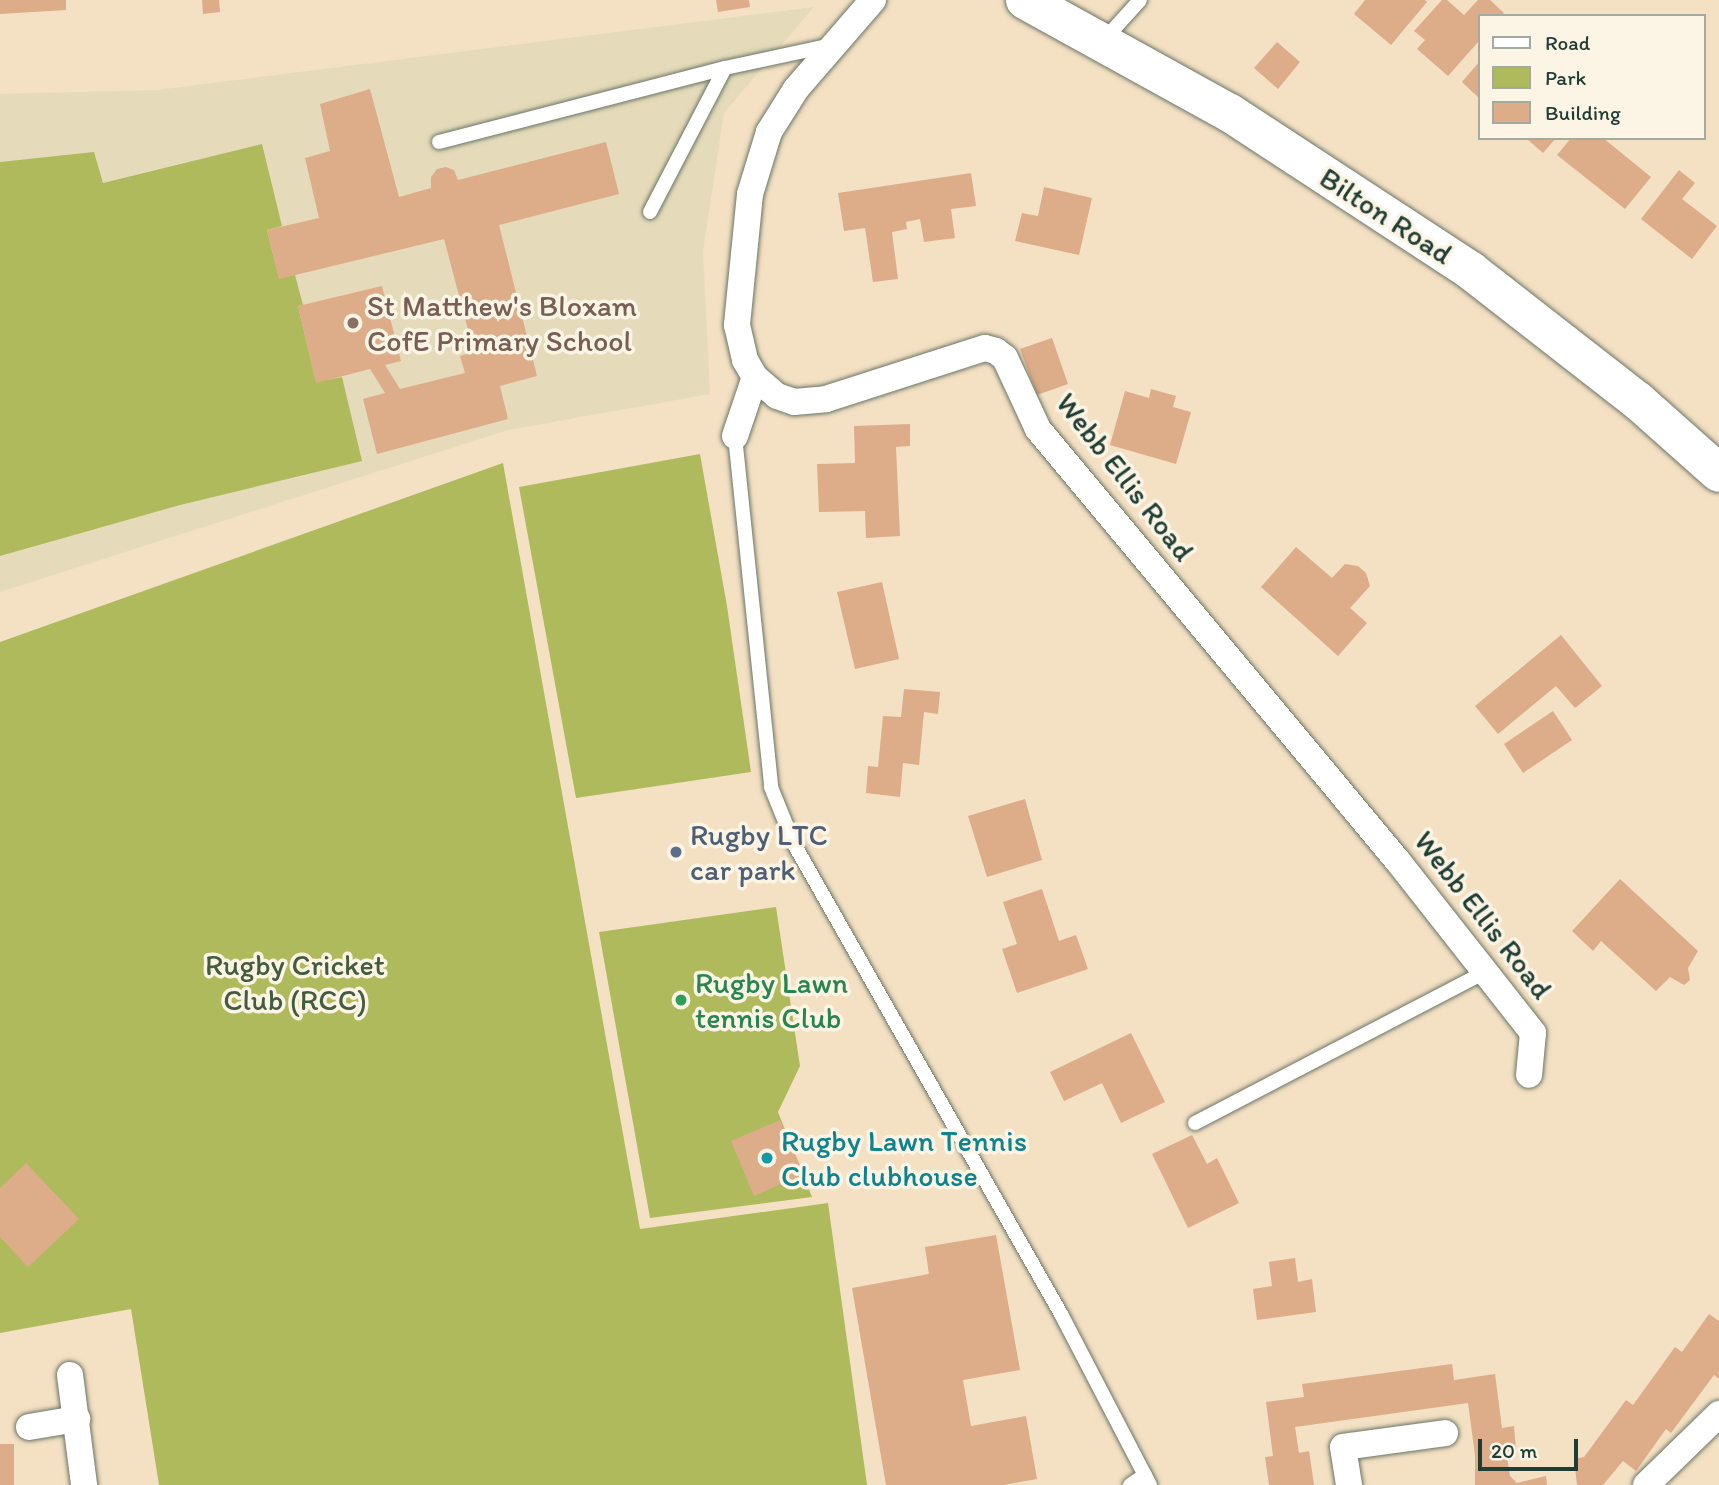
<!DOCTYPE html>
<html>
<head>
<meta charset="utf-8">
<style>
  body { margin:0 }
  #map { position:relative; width:1719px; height:1485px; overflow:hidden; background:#f4e0c3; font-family:Itim,sans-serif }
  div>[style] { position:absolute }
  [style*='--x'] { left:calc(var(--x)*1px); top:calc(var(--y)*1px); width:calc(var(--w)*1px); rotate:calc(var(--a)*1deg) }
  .built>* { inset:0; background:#e5dbba }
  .green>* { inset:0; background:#afba5c }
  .building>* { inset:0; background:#ddac88 }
  .roads { filter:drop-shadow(0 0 2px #6a7666) drop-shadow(0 0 2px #6a7666) }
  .lane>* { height:14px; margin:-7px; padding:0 7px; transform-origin:7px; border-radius:7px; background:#fff }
  .street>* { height:26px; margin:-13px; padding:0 13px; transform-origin:13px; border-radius:13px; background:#fff }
  .secondary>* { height:38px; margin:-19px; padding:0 19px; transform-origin:19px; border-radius:19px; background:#fff }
  .dots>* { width:19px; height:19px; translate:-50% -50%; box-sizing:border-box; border:4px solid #fcf5e5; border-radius:50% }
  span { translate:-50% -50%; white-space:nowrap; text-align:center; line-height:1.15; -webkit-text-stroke:7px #fcf5e5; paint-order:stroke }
  .street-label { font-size:30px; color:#1f3d34 }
  .education-label { font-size:30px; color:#785e54 }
  .left { translate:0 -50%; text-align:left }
  .service-label { font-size:30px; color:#4e5e75 }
  .park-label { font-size:30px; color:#435c3e }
  .leisure-label { font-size:30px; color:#27864d }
  .culture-label { font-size:30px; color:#0d838f }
  .legend { position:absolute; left:1478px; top:14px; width:228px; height:126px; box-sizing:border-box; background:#fcf5e5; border:2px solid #a4ab9e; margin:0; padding:9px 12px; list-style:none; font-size:21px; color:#1f3d34 }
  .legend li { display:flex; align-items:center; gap:14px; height:35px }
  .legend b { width:35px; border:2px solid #a4ab9e }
  .scale { position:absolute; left:1478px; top:1439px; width:100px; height:32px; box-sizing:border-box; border:4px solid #1f3d34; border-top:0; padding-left:9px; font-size:21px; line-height:24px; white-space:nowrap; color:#1f3d34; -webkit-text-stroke:5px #fcf5e5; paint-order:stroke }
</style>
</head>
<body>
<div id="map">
  <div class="built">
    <i style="clip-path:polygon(814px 7px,724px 113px,703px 251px,710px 394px,508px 430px,0 592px,0 94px,157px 90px)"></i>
  </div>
  <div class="green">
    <i style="clip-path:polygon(262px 144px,282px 226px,267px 230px,279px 278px,295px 275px,303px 305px,298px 306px,316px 382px,342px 377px,362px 461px,180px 505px,0 556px,0 162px,94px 152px,103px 183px)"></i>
    <i style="clip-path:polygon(700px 454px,727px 606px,751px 772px,576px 798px,519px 487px)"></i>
    <i style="clip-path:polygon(503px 463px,640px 1229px,828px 1203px,867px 1485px,159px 1485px,131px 1309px,0 1333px,0 642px)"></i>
    <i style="clip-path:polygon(776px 907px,800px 1066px,778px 1112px,812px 1197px,650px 1218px,599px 932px)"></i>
  </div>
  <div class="building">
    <i style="clip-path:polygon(0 0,66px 0,66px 10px,0 14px)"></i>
    <i style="clip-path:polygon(202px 0,219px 0,220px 12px,203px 14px)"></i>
    <i style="clip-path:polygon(716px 0,749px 0,750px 7px,718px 12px)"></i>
    <i style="clip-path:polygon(1365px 0,1425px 0,1427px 2px,1391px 45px,1354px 14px)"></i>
    <i style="clip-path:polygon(1442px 0,1447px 0,1464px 15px,1478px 0,1490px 0,1504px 13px,1501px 16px,1479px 16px,1479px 41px,1448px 76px,1417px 49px,1425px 40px,1414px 31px)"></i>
    <i style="clip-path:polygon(1277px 42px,1300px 62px,1278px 89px,1254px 68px)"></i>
    <i style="clip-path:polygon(1479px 62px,1479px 98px,1462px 82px)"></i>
    <i style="clip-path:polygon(370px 89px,399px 197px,431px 188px,431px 177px,437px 169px,446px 167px,454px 170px,458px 180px,606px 142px,619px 194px,499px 225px,537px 376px,500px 386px,508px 419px,377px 454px,363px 399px,385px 393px,370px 369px,316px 383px,298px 306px,382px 286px,401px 361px,385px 365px,400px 389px,465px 373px,460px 356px,474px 352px,444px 239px,279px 279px,267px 230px,319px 218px,305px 158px,330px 151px,320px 104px)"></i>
    <i style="clip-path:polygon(1526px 138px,1556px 138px,1543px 153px)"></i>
    <i style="clip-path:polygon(1571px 138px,1603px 138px,1651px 177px,1625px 209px,1557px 155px)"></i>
    <i style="clip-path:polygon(1679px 170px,1695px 183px,1682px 199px,1717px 226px,1692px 259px,1641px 219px)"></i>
    <i style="clip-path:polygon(971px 173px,976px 206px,951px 209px,955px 238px,924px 242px,920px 219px,906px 222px,907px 229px,892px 232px,898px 279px,873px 282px,865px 228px,844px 231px,838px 193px)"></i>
    <i style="clip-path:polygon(1044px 187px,1092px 198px,1079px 255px,1015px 241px,1022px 213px,1038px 216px)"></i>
    <i style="clip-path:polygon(1052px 338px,1068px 384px,1037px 395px,1020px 349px)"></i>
    <i style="clip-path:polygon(1151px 389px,1176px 396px,1173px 407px,1191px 412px,1176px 464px,1110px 445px,1125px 391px,1149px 398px)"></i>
    <i style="clip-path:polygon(910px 424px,910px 446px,896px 447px,900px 536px,866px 538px,865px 511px,819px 512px,817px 464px,855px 463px,854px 426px)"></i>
    <i style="clip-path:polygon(1296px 547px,1332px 578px,1345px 564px,1358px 566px,1366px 573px,1370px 586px,1350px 608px,1367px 623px,1338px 656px,1261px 587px)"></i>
    <i style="clip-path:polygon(882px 582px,899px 659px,855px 669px,837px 592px)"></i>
    <i style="clip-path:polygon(1561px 635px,1602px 686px,1575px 708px,1556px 686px,1498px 734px,1475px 706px)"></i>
    <i style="clip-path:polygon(904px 689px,940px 692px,938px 714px,924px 712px,919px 765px,903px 763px,900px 797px,866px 793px,868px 766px,878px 767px,883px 716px,901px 717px)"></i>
    <i style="clip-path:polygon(1553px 711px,1572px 740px,1523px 773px,1504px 744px)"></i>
    <i style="clip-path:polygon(1025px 799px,1042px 860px,987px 877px,968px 816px)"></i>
    <i style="clip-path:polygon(1620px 879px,1698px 951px,1688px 968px,1690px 980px,1684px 985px,1670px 977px,1656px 991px,1601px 941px,1593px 951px,1572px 931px)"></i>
    <i style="clip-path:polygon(1042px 889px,1059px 941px,1076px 935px,1088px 969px,1017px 993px,1002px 949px,1017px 944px,1003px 902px)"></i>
    <i style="clip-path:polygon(1131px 1033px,1165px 1102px,1121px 1123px,1102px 1083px,1064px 1101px,1050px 1072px)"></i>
    <i style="clip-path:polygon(780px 1120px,804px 1174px,754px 1196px,731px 1141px)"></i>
    <i style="clip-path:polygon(1192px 1135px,1207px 1164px,1217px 1158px,1239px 1203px,1188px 1228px,1152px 1154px)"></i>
    <i style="clip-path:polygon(26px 1163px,79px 1219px,28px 1267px,0 1237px,0 1188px)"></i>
    <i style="clip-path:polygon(996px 1235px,1020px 1370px,963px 1380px,971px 1426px,1026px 1416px,1037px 1479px,1004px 1485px,886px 1485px,852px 1288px,929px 1274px,925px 1247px)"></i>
    <i style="clip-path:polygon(1295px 1258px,1298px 1282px,1312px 1279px,1316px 1312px,1257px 1320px,1253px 1289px,1272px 1286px,1269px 1262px)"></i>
    <i style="clip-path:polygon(1709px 1314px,1719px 1321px,1719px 1379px,1714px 1375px,1671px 1433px,1666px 1429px,1636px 1471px,1623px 1461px,1603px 1485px,1577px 1485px,1574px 1459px,1584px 1457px,1626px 1400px,1633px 1405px,1675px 1347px,1682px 1352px)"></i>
    <i style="clip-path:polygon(1452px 1364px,1454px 1380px,1495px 1374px,1502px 1428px,1514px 1426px,1516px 1450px,1506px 1451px,1510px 1476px,1517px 1483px,1546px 1476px,1547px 1485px,1475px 1485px,1475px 1455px,1468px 1403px,1295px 1427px,1299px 1453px,1309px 1451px,1314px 1485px,1269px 1485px,1265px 1457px,1273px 1456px,1266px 1402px,1304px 1397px,1302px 1384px)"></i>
    <i style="clip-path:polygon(0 1444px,14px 1444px,14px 1485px,0 1485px)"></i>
  </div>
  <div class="roads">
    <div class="lane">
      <i style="--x:1103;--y:41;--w:55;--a:-47.9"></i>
      <i style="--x:439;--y:142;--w:295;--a:-14.5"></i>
      <i style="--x:725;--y:68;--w:109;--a:-12.1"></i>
      <i style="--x:650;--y:212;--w:162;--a:-62.5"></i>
      <i style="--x:735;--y:436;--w:353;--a:84.1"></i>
      <i style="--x:771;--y:787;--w:61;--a:68"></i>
      <i style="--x:794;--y:844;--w:541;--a:60.4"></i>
      <i style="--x:1061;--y:1314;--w:193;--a:62.5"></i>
      <i style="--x:1195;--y:1123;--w:327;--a:-27.5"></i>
      <i style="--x:1130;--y:1485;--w:18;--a:-34"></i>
    </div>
    <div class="street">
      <i style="--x:873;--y:0;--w:118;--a:130.9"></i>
      <i style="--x:796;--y:89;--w:51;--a:122.1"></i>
      <i style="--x:769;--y:132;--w:65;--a:107"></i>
      <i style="--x:750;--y:194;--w:132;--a:95.7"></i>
      <i style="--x:737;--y:325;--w:36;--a:77"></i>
      <i style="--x:745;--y:360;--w:20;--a:60"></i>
      <i style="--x:755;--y:377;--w:29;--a:41"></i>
      <i style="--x:777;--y:396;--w:18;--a:19"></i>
      <i style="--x:794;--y:402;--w:32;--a:-5"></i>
      <i style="--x:826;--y:399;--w:167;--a:-17.8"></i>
      <i style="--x:985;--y:348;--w:11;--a:15"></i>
      <i style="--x:996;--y:351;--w:11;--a:38"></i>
      <i style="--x:1005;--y:358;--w:78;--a:65.1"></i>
      <i style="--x:1038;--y:429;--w:561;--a:50.21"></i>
      <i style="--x:1397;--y:860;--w:220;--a:51.8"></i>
      <i style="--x:1533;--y:1033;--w:42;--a:95.4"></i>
      <i style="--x:735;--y:436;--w:62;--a:-71.3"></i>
      <i style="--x:70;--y:1375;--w:111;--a:82.7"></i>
      <i style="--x:29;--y:1427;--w:49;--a:-9.5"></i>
      <i style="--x:1349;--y:1485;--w:38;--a:-99"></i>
      <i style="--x:1343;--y:1447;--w:103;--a:-7.8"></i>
      <i style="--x:1646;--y:1485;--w:102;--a:-44.2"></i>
    </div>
    <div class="secondary">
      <i style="--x:1025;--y:0;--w:234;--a:28.9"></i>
      <i style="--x:1230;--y:113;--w:288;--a:33.2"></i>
      <i style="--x:1471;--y:271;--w:212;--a:37.9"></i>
      <i style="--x:1638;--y:401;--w:108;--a:41.6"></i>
    </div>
  </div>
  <div class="dots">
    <i style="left:353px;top:323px;background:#8d6e63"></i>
    <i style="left:676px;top:852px;background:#5c6f8a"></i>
    <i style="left:681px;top:1000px;background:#2e9e5b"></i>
    <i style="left:767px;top:1158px;background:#0f9aa8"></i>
  </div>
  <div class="street-label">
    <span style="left:1386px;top:216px;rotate:33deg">Bilton Road</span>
    <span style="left:1125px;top:477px;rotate:52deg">Webb Ellis Road</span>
    <span style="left:1483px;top:915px;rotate:52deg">Webb Ellis Road</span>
  </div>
  <div class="education-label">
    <span class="left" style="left:367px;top:323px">St Matthew's Bloxam<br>CofE Primary School</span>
  </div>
  <div class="service-label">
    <span class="left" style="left:690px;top:852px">Rugby LTC<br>car park</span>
  </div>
  <div class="park-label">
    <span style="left:295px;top:982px">Rugby Cricket<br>Club (RCC)</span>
  </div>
  <div class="leisure-label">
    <span class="left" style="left:695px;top:1000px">Rugby Lawn<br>tennis Club</span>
  </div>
  <div class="culture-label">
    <span class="left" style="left:781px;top:1158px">Rugby Lawn Tennis<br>Club clubhouse</span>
  </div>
  <ul class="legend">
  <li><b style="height:9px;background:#fff"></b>Road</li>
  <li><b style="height:19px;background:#afba5c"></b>Park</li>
  <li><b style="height:19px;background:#ddac88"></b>Building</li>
  </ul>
  <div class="scale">20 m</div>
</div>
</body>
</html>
